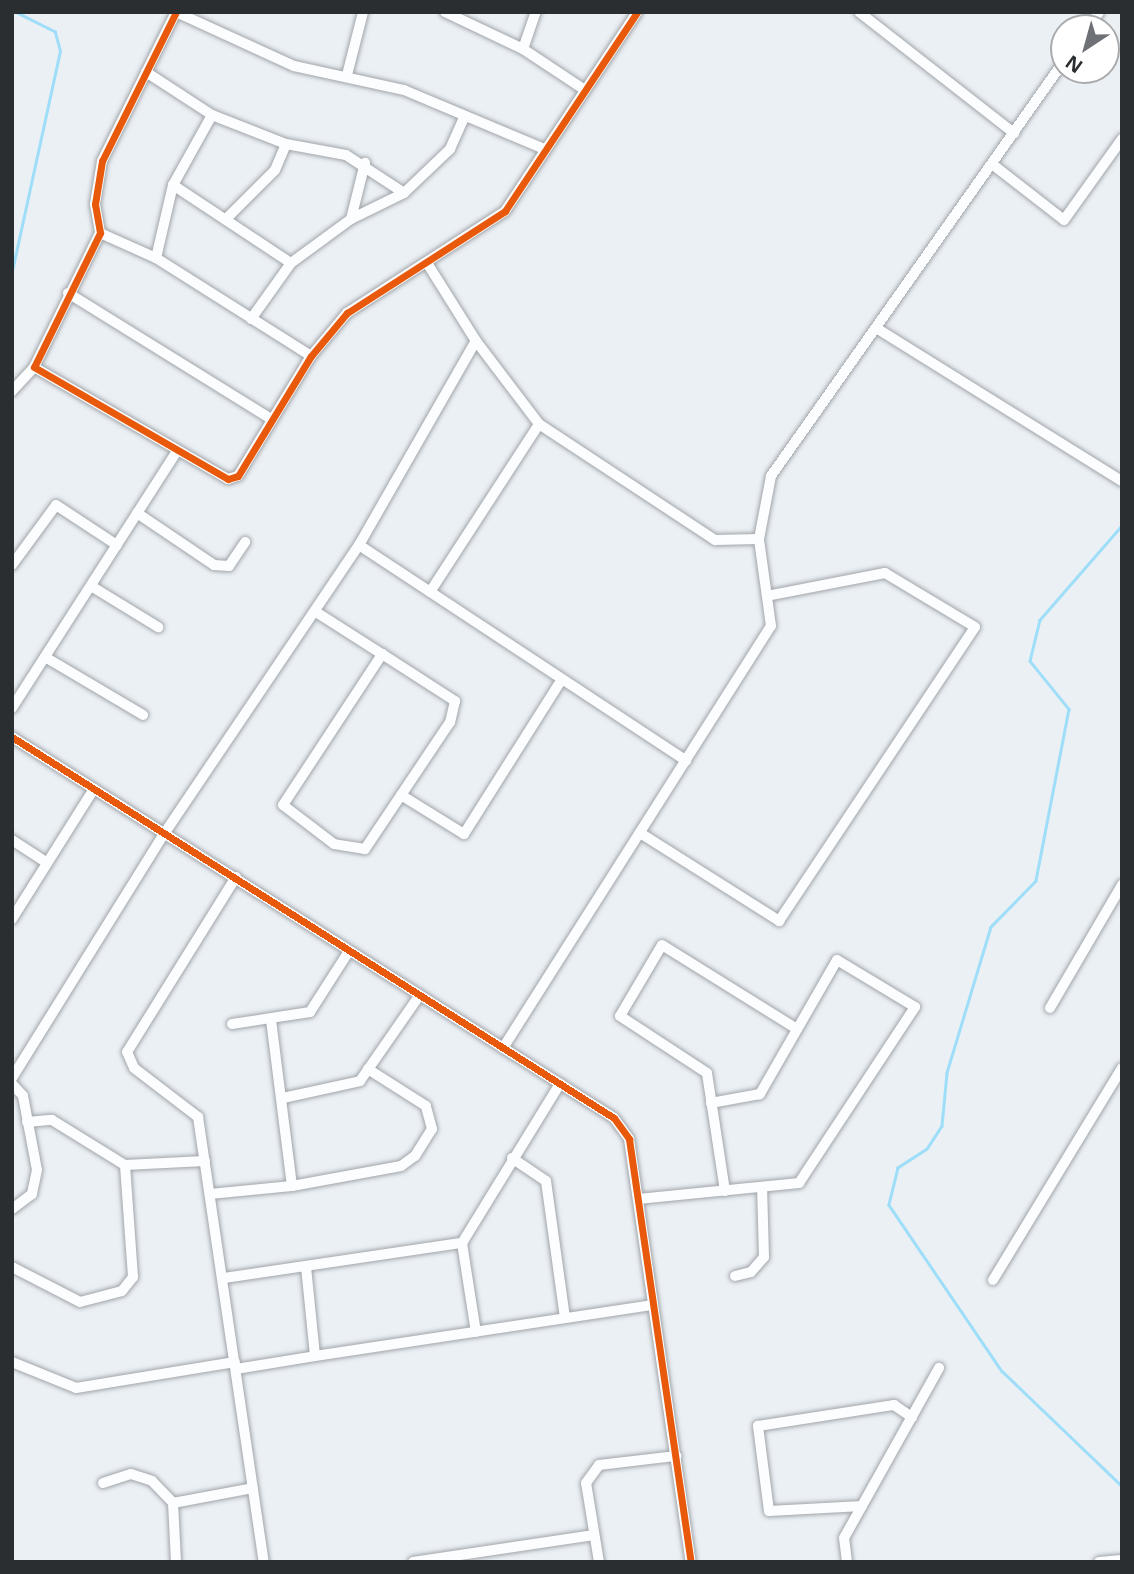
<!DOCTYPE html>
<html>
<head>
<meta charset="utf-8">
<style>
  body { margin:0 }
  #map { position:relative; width:1134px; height:1574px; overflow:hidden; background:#ebf0f5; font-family:"Noto Sans",sans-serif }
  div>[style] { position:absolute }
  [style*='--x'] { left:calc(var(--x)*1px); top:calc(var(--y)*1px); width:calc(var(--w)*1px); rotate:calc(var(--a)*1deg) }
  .stream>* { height:2.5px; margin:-1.25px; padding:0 1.25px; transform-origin:1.25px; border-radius:1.25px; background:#9edef9 }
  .roads { filter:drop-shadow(0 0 2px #a1a5a9) drop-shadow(0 0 2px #a1a5a9) }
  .street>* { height:10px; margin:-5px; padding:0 5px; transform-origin:5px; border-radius:5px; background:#fcfdfe }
  .cycleway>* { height:7px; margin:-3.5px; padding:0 3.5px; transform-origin:3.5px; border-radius:3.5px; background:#e8590c }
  span { translate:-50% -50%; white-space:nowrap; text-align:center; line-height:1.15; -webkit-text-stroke:5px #fff; paint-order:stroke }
  .frame { position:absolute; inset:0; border:14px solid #2b2e31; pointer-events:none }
  .north { position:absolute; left:1050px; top:14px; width:70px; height:70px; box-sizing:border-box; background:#fff; border:2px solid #aaabad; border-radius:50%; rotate:216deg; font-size:19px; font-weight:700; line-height:28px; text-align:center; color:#2b2e31 }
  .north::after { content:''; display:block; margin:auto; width:24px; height:32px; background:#6e7276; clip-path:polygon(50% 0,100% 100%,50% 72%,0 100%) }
</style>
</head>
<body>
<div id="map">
  <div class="stream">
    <i style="--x:12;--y:271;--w:225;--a:-77.7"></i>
    <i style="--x:60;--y:51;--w:20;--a:-105"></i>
    <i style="--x:55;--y:32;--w:45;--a:-153.4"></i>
    <i style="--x:1122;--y:526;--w:125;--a:131.1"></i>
    <i style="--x:1040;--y:620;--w:42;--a:103.7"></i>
    <i style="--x:1030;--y:661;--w:62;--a:50.9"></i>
    <i style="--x:1069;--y:709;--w:175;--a:100.9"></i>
    <i style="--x:1036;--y:881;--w:64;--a:134.4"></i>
    <i style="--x:991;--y:927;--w:152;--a:106.8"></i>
    <i style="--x:947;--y:1073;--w:53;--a:95.4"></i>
    <i style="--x:942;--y:1126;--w:27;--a:123"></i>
    <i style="--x:927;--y:1149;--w:35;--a:147"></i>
    <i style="--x:898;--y:1168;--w:38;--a:104"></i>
    <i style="--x:889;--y:1205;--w:201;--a:55.8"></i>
    <i style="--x:1002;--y:1371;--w:166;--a:43.8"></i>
  </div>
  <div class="roads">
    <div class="street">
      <i style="--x:176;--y:12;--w:166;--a:116.4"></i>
      <i style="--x:102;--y:161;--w:44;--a:99.2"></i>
      <i style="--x:95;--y:204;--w:29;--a:80"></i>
      <i style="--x:100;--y:233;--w:149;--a:116.2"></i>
      <i style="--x:34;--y:367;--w:224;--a:30"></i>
      <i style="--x:228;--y:479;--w:10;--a:-17"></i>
      <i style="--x:238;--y:476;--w:140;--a:-58.7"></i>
      <i style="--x:311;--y:356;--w:56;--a:-50.1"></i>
      <i style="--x:347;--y:313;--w:188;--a:-32.8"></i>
      <i style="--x:505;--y:211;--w:239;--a:-56.4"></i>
      <i style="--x:176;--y:12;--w:130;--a:24.6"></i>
      <i style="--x:294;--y:66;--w:113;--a:12.3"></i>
      <i style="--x:404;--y:90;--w:150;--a:22.8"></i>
      <i style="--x:445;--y:12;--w:86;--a:25.4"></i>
      <i style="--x:523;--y:49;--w:74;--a:33.5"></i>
      <i style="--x:859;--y:12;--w:197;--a:38"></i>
      <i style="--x:1088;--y:28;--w:19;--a:-55"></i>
      <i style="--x:523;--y:49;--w:39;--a:-71"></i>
      <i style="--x:146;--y:72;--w:79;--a:33.1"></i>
      <i style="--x:212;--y:115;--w:79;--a:21.4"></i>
      <i style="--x:286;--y:144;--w:61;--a:10.4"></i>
      <i style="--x:346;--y:155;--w:69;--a:33.2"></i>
      <i style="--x:347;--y:75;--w:65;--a:-75.7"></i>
      <i style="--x:992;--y:164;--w:91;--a:37.9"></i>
      <i style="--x:1064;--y:220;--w:100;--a:-54.4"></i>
      <i style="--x:173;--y:185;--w:141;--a:33.5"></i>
      <i style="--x:226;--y:219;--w:69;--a:-45"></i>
      <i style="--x:275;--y:170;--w:28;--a:-67"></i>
      <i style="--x:351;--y:219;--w:58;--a:-76"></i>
      <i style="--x:100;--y:233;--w:61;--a:24.1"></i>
      <i style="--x:156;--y:258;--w:183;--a:32.3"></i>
      <i style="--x:156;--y:258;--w:75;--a:-76.9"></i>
      <i style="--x:173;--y:185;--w:80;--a:-60.9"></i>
      <i style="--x:68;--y:293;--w:239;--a:31.8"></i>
      <i style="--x:251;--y:319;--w:69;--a:-54.5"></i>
      <i style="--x:291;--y:263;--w:74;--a:-36.3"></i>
      <i style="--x:351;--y:219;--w:59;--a:-26.1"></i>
      <i style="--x:404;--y:193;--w:64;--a:-43.7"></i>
      <i style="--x:450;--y:149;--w:36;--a:-66"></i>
      <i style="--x:876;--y:328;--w:290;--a:31.9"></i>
      <i style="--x:476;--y:341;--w:104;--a:52.8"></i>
      <i style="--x:12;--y:391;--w:33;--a:-47"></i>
      <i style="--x:137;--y:513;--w:93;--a:34"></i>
      <i style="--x:214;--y:565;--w:15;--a:4"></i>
      <i style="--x:229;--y:566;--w:29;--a:-56"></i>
      <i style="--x:359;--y:545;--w:392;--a:33.4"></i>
      <i style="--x:12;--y:565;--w:74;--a:-53.7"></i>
      <i style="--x:56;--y:505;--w:73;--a:33.3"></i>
      <i style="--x:91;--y:586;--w:79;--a:31.5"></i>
      <i style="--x:430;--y:592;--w:200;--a:-57"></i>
      <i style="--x:539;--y:424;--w:211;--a:33.4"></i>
      <i style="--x:715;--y:540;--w:44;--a:-1.3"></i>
      <i style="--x:316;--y:612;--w:78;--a:32.5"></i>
      <i style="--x:382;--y:654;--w:87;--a:32.8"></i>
      <i style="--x:455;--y:701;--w:22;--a:103"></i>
      <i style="--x:450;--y:722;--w:153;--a:123.8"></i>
      <i style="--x:365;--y:849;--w:31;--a:-171"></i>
      <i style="--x:334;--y:844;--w:64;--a:-142.6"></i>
      <i style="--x:283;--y:805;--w:181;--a:-56.7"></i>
      <i style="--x:45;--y:657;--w:114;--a:30.6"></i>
      <i style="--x:12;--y:708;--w:305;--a:-57.3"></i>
      <i style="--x:12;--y:737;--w:712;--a:32.33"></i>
      <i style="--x:614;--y:1118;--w:26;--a:54"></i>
      <i style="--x:629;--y:1139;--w:428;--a:81.7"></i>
      <i style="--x:401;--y:795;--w:74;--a:31.8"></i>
      <i style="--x:464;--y:834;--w:183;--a:-57.7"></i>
      <i style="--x:640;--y:833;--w:165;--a:32.3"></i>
      <i style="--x:779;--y:921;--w:353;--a:-56.3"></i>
      <i style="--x:975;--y:627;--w:105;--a:-149"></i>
      <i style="--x:885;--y:573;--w:120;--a:169"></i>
      <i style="--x:12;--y:840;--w:38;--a:33"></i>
      <i style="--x:236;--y:877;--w:206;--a:121.9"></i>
      <i style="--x:127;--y:1052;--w:17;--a:66"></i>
      <i style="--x:134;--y:1068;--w:81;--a:37.4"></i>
      <i style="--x:198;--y:1117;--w:450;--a:81.6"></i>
      <i style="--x:12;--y:919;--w:154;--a:-57.8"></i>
      <i style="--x:1050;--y:1008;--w:143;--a:-59.7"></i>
      <i style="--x:232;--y:1024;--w:79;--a:-8.7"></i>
      <i style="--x:310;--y:1012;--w:72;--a:-57.4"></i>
      <i style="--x:503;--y:1048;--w:500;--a:-57.6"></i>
      <i style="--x:771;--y:626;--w:88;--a:-97.9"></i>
      <i style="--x:759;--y:539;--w:64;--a:-79.2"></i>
      <i style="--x:771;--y:476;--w:508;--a:-54.78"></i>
      <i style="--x:12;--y:1078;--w:291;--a:-58.1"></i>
      <i style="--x:166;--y:831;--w:345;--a:-56"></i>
      <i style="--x:359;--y:545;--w:235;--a:-60.2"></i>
      <i style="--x:476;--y:341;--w:92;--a:-122.1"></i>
      <i style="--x:12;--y:1084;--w:16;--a:47"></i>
      <i style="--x:23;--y:1096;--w:75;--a:79.3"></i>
      <i style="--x:37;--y:1170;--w:25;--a:102"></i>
      <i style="--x:32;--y:1194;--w:25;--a:143"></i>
      <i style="--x:283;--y:1098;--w:79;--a:-12.4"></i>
      <i style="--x:360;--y:1081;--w:103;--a:-55.2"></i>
      <i style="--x:27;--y:1122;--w:25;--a:-5"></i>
      <i style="--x:52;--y:1120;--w:86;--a:31.7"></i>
      <i style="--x:125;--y:1165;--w:80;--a:-2.9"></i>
      <i style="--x:512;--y:1158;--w:41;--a:34.1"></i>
      <i style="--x:546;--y:1181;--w:138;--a:82.1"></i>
      <i style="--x:292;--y:1186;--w:111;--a:-10.4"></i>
      <i style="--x:401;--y:1166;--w:17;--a:-36"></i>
      <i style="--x:415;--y:1156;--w:32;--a:-58"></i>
      <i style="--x:432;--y:1129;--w:24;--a:-105"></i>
      <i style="--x:426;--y:1106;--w:69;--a:-147.5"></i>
      <i style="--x:725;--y:1191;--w:119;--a:-98.7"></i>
      <i style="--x:707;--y:1073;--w:104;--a:-146.8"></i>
      <i style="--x:620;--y:1016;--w:82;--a:-59.4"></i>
      <i style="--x:662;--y:945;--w:159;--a:31.9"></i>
      <i style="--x:210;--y:1194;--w:82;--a:-5.6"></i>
      <i style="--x:292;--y:1186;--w:168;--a:-97.2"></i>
      <i style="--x:638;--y:1199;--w:162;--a:-5.7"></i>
      <i style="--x:799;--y:1183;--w:211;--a:-56.6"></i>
      <i style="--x:915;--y:1007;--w:91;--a:-148.9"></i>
      <i style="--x:837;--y:960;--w:155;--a:119.9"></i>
      <i style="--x:760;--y:1094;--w:50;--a:169.6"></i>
      <i style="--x:462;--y:1243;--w:90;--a:81.1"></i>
      <i style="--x:12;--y:1267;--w:76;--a:27.2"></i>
      <i style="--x:80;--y:1302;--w:43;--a:-14.7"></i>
      <i style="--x:122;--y:1291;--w:18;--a:-52"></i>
      <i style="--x:133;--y:1277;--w:112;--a:-94.1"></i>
      <i style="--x:306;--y:1267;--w:89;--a:84.2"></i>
      <i style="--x:315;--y:1356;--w:342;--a:-8.6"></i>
      <i style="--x:735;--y:1276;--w:16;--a:-14"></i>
      <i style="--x:751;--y:1272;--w:20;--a:-49"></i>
      <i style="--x:764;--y:1257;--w:70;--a:-91.6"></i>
      <i style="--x:224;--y:1278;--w:241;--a:-8.4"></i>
      <i style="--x:462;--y:1243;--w:187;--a:-58.4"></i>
      <i style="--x:993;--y:1280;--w:248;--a:-58.7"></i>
      <i style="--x:12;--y:1362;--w:69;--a:22.1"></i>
      <i style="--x:76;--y:1388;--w:161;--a:-9.3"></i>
      <i style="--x:236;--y:1369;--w:80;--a:-9.3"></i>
      <i style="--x:103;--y:1483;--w:29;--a:-18"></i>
      <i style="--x:131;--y:1474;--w:22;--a:18"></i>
      <i style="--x:152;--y:1481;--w:30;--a:46"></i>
      <i style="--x:862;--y:1506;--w:93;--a:176.9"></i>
      <i style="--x:769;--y:1511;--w:86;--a:-97.4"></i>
      <i style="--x:758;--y:1426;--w:138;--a:-8.8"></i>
      <i style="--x:894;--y:1405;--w:22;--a:34"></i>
      <i style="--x:176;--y:1562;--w:59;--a:-92.9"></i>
      <i style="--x:173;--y:1503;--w:81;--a:-10.6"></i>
      <i style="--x:413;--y:1562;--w:183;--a:-8.5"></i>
      <i style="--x:599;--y:1562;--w:80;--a:-99.3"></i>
      <i style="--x:586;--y:1483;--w:22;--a:-54"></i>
      <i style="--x:599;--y:1465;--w:78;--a:-6.7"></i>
      <i style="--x:847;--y:1562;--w:24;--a:-97"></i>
      <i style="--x:844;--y:1538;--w:195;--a:-60.8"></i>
      <i style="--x:1099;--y:1562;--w:23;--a:-5"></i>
    </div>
  </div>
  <div class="cycleway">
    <i style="--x:176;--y:12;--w:166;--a:116.4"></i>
    <i style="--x:102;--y:161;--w:44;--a:99.2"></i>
    <i style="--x:95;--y:204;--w:29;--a:80"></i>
    <i style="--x:100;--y:233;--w:149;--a:116.2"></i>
    <i style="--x:34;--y:367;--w:224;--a:30"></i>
    <i style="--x:228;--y:479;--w:10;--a:-17"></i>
    <i style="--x:238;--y:476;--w:140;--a:-58.7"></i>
    <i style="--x:311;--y:356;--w:56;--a:-50.1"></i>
    <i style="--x:347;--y:313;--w:188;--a:-32.8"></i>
    <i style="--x:505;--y:211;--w:239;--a:-56.4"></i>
    <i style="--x:12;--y:737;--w:712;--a:32.33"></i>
    <i style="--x:614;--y:1118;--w:26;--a:54"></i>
    <i style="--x:629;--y:1139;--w:428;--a:81.7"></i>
  </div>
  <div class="frame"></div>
  <div class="north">N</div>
</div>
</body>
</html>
